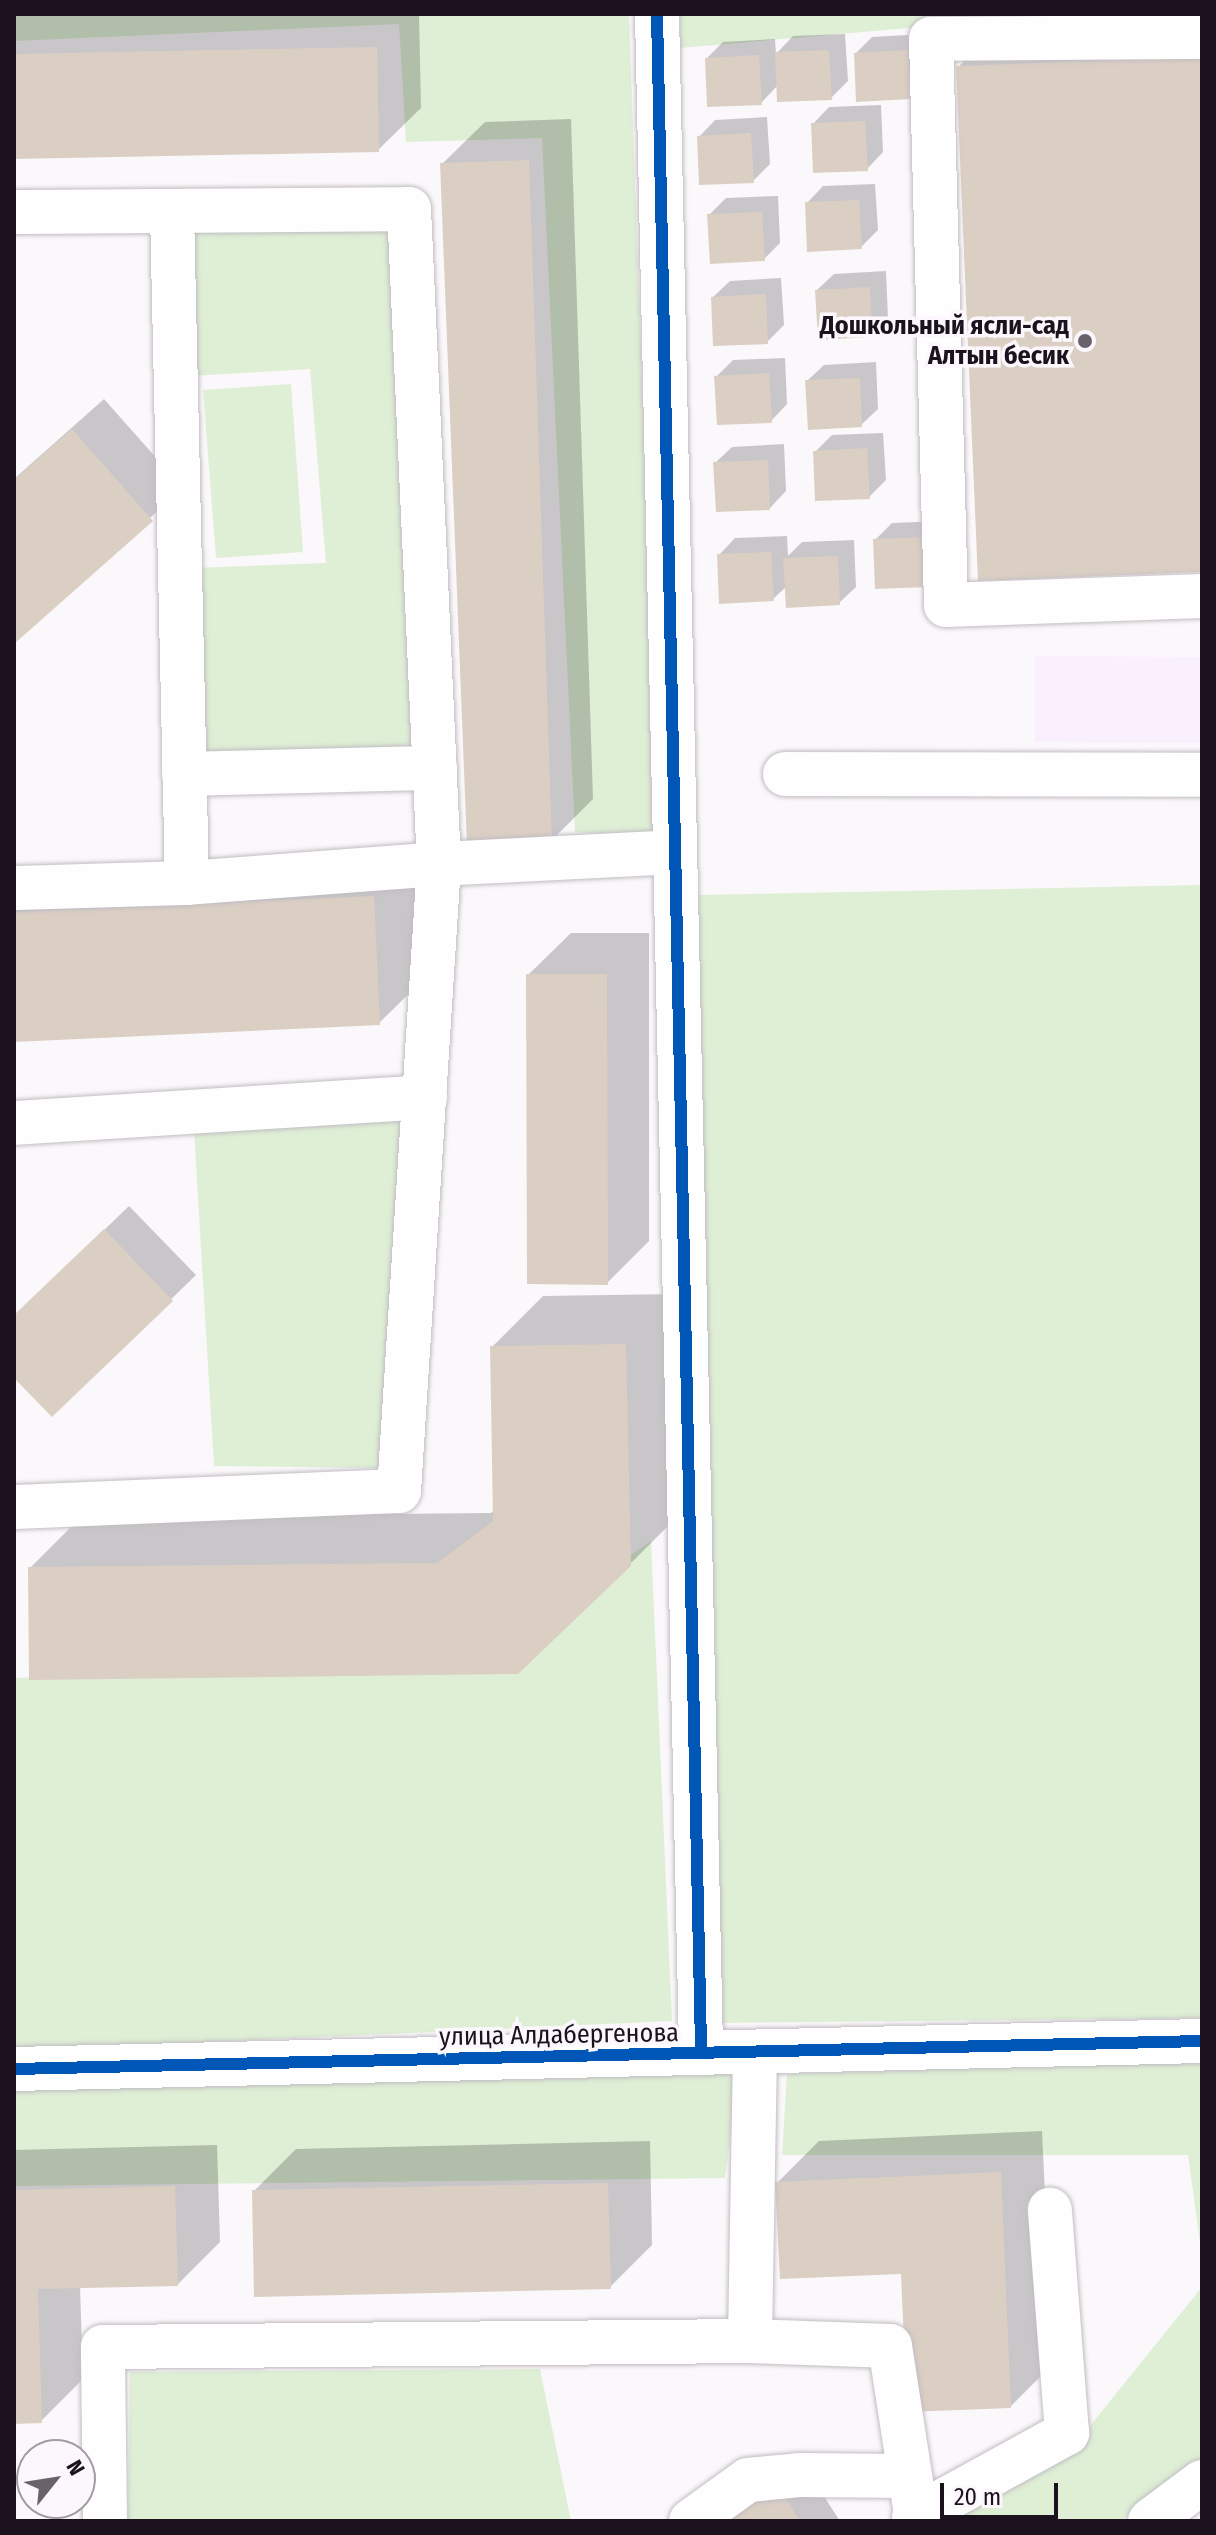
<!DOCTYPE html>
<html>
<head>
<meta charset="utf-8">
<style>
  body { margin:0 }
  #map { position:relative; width:1216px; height:2535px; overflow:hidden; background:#fbf8fb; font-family:"Fira Sans Condensed",sans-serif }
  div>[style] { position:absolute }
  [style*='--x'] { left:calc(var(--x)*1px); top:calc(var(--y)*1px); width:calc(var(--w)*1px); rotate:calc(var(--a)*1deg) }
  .built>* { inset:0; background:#faeffc }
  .green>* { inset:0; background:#deefd5 }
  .shadow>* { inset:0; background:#0003 }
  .building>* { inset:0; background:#dbcfc4 }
  .roads { filter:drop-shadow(0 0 2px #c1bcc2) drop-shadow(0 0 2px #c1bcc2) }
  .minor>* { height:44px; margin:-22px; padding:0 22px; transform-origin:22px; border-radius:22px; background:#fefefe }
  .cycleway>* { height:12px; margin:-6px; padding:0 6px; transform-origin:6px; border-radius:6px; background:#0057b8 }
  .dots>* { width:22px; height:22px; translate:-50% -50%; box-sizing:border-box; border:4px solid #fcf7fc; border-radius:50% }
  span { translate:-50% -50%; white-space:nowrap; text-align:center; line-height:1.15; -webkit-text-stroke:7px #fcf7fc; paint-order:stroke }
  .poi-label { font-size:26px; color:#1b121d; font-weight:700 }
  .right { translate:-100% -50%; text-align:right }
  .street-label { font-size:26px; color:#1b121d }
  .frame { position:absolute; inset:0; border:16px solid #1b121d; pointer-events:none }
  .north { position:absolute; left:16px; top:2439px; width:80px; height:80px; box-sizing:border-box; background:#fcf7fc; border:2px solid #a29ba3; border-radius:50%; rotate:60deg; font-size:22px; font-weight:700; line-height:32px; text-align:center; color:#1b121d }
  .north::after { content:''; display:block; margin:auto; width:28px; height:36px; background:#69626b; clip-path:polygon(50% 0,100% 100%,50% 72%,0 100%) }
  .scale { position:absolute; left:940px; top:2483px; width:118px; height:36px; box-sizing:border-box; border:4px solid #1b121d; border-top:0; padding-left:10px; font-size:24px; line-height:28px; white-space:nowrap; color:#1b121d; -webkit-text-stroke:6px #fcf7fc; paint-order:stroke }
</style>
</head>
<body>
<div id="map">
  <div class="built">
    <i style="clip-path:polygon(1035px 656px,1202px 657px,1202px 743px,1035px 742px)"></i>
  </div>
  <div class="green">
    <i style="clip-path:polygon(14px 14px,629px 14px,658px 837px,575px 832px,542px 138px,406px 142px,399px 24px,14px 41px)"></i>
    <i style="clip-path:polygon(680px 14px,1068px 14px,680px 48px)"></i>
    <i style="clip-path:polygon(394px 229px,412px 747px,202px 762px,194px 568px,326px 563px,310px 369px,192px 376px,193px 233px)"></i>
    <i style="clip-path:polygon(291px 384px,303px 552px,216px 558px,203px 390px)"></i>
    <i style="clip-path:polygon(1202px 885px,1202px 2018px,719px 2023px,696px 895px)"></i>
    <i style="clip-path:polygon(408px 1119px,382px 1468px,214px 1466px,194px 1130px)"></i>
    <i style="clip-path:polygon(651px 1541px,672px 2021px,14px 2051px,14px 1678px,475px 1662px)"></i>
    <i style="clip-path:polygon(1202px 2059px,1202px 2257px,1188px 2155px,782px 2155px,787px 2074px)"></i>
    <i style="clip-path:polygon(739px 2069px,725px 2178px,14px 2186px,14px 2087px)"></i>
    <i style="clip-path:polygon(1202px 2287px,1202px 2460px,1120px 2521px,959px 2521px,955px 2513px,1081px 2437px)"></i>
    <i style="clip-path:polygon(540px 2369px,571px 2521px,128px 2521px,130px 2372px)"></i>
  </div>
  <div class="shadow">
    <i style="clip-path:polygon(14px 14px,419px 14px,421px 108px,378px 150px,14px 157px)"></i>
    <i style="clip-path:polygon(1202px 27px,1202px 570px,980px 579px,958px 67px,990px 36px)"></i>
    <i style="clip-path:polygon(845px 34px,848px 81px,831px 98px,778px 85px,761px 103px,707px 58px,723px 42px,775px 39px,776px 54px,793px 36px)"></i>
    <i style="clip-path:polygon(924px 34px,910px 98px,856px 53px,872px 37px)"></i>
    <i style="clip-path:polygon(881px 105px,883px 152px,867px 169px,813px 124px,829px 107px)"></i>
    <i style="clip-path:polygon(767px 117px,770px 164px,753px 181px,699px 137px,715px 120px)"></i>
    <i style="clip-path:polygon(571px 119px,593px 799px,551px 841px,442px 164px,485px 122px)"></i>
    <i style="clip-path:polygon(875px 184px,878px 230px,861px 247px,807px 203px,823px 186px)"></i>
    <i style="clip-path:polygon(778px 196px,780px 243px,764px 259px,709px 215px,726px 198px)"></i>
    <i style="clip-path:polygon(886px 271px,888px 319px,871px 335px,817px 290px,834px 274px)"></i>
    <i style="clip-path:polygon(781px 278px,784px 325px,767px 342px,713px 297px,730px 281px)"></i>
    <i style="clip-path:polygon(785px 358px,787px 404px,771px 421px,716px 377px,733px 360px)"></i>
    <i style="clip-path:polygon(876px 362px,878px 409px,861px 425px,807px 381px,824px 365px)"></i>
    <i style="clip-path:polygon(104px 399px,183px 488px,14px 641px,14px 479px)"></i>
    <i style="clip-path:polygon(883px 433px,886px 480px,869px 497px,815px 452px,832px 435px)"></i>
    <i style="clip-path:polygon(784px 444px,786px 491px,770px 508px,715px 463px,732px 447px)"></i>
    <i style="clip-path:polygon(944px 521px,946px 568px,875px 540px,892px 523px)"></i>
    <i style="clip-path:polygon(787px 536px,788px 556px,802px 542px,854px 540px,856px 587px,839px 603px,787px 586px,773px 599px,719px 555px,735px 538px)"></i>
    <i style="clip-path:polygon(415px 855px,422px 981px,379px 1023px,14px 1040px,14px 873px)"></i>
    <i style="clip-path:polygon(571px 933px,649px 933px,649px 1241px,607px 1283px,528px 975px)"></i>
    <i style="clip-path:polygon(129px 1206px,196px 1275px,52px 1415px,14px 1375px,14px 1317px)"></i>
    <i style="clip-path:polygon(677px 1294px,681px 1513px,629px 1565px,30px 1568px,81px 1517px,491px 1513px,495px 1509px,492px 1347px,543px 1296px)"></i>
    <i style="clip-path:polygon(1042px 2131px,1053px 2364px,1011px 2406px,903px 2272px,777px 2183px,819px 2141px)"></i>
    <i style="clip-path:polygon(650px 2141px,652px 2245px,610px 2287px,254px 2191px,296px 2149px)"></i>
    <i style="clip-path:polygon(217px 2145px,220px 2242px,178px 2284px,80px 2286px,83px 2379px,41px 2421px,14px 2422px,14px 2150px)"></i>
    <i style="clip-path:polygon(803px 2464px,840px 2521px,695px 2521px)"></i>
  </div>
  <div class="building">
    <i style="clip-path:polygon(377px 47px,379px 152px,14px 159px,14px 54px)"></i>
    <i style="clip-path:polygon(829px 50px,832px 100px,777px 102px,775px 52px)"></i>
    <i style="clip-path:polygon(908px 50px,911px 99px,856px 102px,854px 53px)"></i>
    <i style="clip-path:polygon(759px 55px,762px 105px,707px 107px,705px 58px)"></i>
    <i style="clip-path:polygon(1200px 57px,1202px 572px,978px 581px,956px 66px)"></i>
    <i style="clip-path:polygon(865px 121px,868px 171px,813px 173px,811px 123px)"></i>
    <i style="clip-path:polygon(751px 133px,754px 183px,699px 185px,697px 136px)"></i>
    <i style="clip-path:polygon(529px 160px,552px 843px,467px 846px,440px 163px)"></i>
    <i style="clip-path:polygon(859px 200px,862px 249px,807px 252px,805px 202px)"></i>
    <i style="clip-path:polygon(762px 212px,765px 261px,710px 264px,707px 214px)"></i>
    <i style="clip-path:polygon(870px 287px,872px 337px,818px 340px,815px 290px)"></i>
    <i style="clip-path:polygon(766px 294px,768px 344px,713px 346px,711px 297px)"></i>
    <i style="clip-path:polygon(769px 373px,772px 423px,717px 425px,714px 376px)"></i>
    <i style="clip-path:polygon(860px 378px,862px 427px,808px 430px,805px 380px)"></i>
    <i style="clip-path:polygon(72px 429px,153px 521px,14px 644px,14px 480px)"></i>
    <i style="clip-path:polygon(867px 448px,870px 499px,815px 501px,813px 451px)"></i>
    <i style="clip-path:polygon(768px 460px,770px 510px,716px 512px,713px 462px)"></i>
    <i style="clip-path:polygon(928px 537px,930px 587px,875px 589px,873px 539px)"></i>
    <i style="clip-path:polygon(771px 552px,774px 601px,719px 604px,717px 554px)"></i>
    <i style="clip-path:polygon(838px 556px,840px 605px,786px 608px,783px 558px)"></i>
    <i style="clip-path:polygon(374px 896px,380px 1025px,14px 1042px,14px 912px)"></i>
    <i style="clip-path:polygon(526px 974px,607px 974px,608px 1285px,527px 1284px)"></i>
    <i style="clip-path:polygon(104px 1229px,173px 1301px,52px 1417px,14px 1378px,14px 1315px)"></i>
    <i style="clip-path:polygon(626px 1344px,631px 1566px,518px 1674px,29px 1680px,28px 1567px,437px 1563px,493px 1521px,490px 1346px)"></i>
    <i style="clip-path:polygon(1001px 2172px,1011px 2408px,907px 2412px,901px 2274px,780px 2279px,775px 2182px)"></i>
    <i style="clip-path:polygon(608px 2183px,611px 2289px,254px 2297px,252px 2190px)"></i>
    <i style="clip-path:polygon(175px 2186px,178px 2286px,38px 2289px,42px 2423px,14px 2424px,14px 2190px)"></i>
    <i style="clip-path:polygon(778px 2487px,800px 2521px,726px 2521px)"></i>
  </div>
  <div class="roads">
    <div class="minor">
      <i style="--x:657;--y:14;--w:2039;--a:88.76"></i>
      <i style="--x:1202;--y:37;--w:271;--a:179.6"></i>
      <i style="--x:931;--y:39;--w:566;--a:88.48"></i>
      <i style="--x:946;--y:605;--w:256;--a:-2"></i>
      <i style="--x:14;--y:212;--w:395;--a:-0.4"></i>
      <i style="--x:409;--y:209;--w:656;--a:87.38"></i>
      <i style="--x:439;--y:864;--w:236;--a:-2.9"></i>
      <i style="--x:184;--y:774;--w:251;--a:-1.4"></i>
      <i style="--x:785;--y:774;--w:417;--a:0.1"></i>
      <i style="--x:14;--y:888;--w:173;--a:-1.7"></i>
      <i style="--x:187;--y:883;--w:672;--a:-91.28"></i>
      <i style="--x:14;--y:1123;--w:412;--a:-3.6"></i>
      <i style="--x:14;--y:1507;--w:385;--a:-2.4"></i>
      <i style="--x:399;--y:1491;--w:628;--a:-86.35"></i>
      <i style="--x:439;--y:864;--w:253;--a:175.7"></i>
      <i style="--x:755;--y:2052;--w:289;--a:91"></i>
      <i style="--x:750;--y:2341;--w:140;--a:2"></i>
      <i style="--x:890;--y:2346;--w:177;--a:81.2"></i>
      <i style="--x:14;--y:2069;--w:1188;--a:-1.35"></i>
      <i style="--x:914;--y:2517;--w:175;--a:-28.8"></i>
      <i style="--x:1067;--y:2433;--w:224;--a:-94.4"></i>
      <i style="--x:105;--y:2521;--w:174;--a:-90.7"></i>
      <i style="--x:103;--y:2347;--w:647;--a:-0.53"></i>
      <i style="--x:691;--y:2521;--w:70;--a:-35.7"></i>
      <i style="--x:748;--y:2480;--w:51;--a:-5.6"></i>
      <i style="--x:799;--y:2475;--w:109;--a:0.5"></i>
      <i style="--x:1150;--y:2521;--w:65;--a:-36.9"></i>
    </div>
  </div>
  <div class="cycleway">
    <i style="--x:657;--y:14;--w:2039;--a:88.76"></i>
    <i style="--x:14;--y:2069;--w:1188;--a:-1.35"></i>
  </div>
  <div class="dots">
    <i style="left:1085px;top:341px;background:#69626b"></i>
  </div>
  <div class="poi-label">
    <span class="right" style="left:1069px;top:341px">Дошкольный ясли-сад<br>Алтын бесик</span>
  </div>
  <div class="street-label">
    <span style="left:559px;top:2035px;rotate:-1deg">улица Алдабергенова</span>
  </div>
  <div class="frame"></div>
  <div class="north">N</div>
  <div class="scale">20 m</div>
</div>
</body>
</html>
